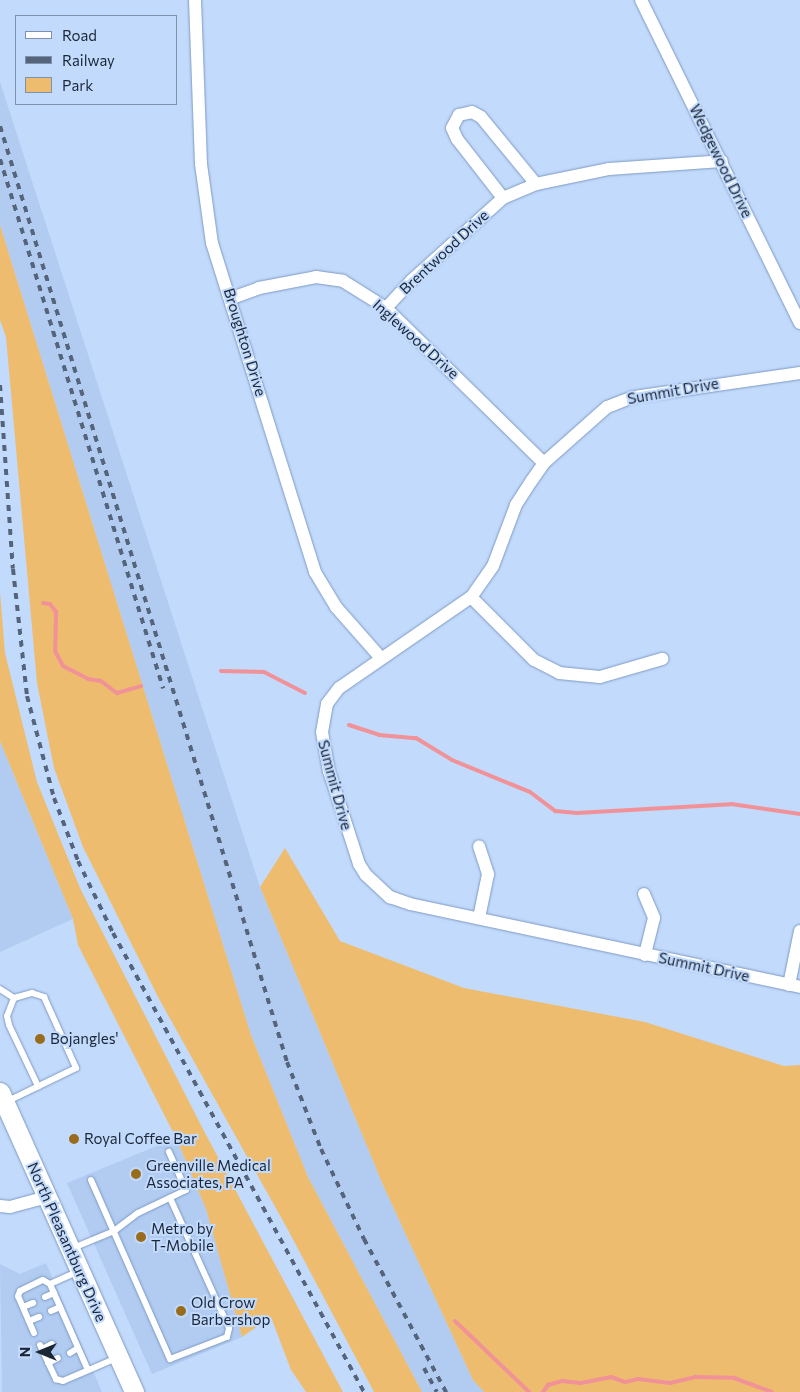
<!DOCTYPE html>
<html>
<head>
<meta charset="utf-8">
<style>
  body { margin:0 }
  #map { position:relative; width:800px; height:1392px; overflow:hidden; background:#c2dafc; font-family:Commissioner,sans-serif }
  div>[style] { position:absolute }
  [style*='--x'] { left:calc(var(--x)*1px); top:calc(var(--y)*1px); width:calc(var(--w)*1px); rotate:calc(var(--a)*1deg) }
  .built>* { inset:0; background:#b1cbf1 }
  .green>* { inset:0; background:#eebc6f }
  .stream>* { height:4px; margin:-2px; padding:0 2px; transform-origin:2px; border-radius:2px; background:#f09297 }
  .roads { filter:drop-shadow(0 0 1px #7e9ac2) drop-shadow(0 0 1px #7e9ac2) }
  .lane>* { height:6px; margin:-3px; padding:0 3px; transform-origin:3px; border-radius:3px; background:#fff }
  .street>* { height:12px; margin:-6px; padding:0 6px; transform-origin:6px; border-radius:6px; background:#fff }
  .secondary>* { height:19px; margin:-9.5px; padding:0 9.5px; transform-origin:9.5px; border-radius:9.5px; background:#fff }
  .rail>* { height:4px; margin-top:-2px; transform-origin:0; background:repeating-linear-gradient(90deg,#55647b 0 6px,transparent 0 12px) }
  .dots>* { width:14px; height:14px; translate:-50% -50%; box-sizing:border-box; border:2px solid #c2dafc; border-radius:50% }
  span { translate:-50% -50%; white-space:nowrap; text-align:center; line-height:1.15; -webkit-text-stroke:4px #c2dafc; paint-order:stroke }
  .street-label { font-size:15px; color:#1b2636 }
  .poi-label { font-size:15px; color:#1b2636 }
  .left { translate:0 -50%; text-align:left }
  .legend { position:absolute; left:15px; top:15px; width:162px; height:90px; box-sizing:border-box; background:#c2dafc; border:1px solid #7f92ad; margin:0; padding:6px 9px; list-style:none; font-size:15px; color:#1b2636 }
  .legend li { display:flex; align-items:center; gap:10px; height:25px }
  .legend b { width:25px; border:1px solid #7f92ad }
  .north { position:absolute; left:15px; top:1327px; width:50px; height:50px; -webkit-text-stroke:4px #c2dafc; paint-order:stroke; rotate:270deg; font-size:14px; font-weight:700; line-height:20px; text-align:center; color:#1b2636 }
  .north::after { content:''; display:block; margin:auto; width:18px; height:22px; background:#1b2636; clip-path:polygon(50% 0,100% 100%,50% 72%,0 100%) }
</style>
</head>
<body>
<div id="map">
  <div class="built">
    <i style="clip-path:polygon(0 82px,260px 887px,383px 1185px,473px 1380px,484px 1392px,422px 1392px,308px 1177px,251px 1035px,0 225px)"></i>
    <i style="clip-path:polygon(0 741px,73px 919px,0 952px)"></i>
    <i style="clip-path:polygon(176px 1138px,206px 1209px,242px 1337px,152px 1374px,67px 1183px)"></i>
    <i style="clip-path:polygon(46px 1263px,102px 1392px,2px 1392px,0 1264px,20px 1274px)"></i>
  </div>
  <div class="green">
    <i style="clip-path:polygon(0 225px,251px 1035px,308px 1177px,422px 1392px,374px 1392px,288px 1230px,158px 997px,83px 847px,54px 768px,37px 683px,6px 337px,0 320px)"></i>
    <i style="clip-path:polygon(0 592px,5px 653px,37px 782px,80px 888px,204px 1131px,343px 1392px,306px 1392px,291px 1370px,271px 1317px,242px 1337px,206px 1209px,176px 1138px,78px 945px,73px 919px,0 741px)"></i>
    <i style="clip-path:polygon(285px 848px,340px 941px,464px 988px,645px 1022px,784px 1066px,800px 1065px,800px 1392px,484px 1392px,473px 1380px,383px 1185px,260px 887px)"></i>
  </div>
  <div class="stream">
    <i style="--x:43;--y:603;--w:7;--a:8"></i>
    <i style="--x:50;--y:604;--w:10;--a:53"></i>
    <i style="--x:56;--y:612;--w:39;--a:91"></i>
    <i style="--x:55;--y:651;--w:17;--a:62"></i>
    <i style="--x:63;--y:666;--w:28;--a:27"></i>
    <i style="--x:88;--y:679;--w:13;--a:9"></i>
    <i style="--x:101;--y:681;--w:20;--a:37"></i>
    <i style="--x:117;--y:693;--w:25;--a:-16"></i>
    <i style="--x:221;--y:671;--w:43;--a:1.3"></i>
    <i style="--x:264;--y:672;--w:46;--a:27.1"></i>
    <i style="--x:349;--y:725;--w:32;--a:18"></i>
    <i style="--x:379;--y:735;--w:37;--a:5"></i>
    <i style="--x:416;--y:738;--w:42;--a:31.4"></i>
    <i style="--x:452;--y:760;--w:84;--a:22.3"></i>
    <i style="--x:530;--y:792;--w:31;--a:37"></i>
    <i style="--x:555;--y:811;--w:22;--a:5"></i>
    <i style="--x:577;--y:813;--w:154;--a:-3.3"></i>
    <i style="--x:731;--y:804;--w:70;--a:8.2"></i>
    <i style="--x:455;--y:1321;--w:103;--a:43.8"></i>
    <i style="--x:543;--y:1392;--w:9;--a:-54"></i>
    <i style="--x:548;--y:1385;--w:15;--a:-16"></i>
    <i style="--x:562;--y:1381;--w:19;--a:6"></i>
    <i style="--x:581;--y:1383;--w:31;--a:-11"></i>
    <i style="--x:611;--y:1377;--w:15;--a:20"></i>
    <i style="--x:625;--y:1382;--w:13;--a:-13"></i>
    <i style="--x:638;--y:1379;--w:32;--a:7"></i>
    <i style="--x:670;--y:1383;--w:26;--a:-13"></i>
    <i style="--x:695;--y:1377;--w:39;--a:1"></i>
    <i style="--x:734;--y:1378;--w:40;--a:20.2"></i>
  </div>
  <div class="roads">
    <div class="lane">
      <i style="--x:0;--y:989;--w:17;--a:33"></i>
      <i style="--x:14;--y:998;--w:19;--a:-16"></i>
      <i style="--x:32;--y:993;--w:13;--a:18"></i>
      <i style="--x:44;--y:997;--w:78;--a:65.7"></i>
      <i style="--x:76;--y:1068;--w:78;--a:154.1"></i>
      <i style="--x:14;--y:998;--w:19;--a:111"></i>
      <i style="--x:7;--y:1016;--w:9;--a:77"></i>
      <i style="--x:9;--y:1025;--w:68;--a:64.6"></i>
      <i style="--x:91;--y:1180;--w:196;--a:66.2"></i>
      <i style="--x:170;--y:1359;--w:61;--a:-21.1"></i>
      <i style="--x:227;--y:1337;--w:9;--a:-77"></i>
      <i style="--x:229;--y:1328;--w:143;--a:-114.4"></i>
      <i style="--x:73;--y:1248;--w:44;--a:-22.5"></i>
      <i style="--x:114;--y:1231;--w:30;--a:-37"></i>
      <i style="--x:138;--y:1213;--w:53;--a:-25.6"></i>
      <i style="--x:186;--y:1190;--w:42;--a:-114.1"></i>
      <i style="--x:50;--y:1284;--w:94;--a:66.2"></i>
      <i style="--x:45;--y:1297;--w:10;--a:-24"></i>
      <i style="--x:23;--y:1307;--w:11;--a:-22"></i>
      <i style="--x:51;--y:1311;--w:10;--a:-24"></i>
      <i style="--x:29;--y:1321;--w:11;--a:-22"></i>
      <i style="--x:34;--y:1333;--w:40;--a:-113.4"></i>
      <i style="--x:18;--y:1296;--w:5;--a:-68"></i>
      <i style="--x:20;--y:1291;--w:25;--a:-26"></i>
      <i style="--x:43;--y:1280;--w:8;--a:30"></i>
      <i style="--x:50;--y:1284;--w:30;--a:-24"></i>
      <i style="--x:40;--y:1345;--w:38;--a:65"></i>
      <i style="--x:56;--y:1379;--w:7;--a:16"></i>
      <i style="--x:63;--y:1381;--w:59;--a:-23.1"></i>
      <i style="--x:42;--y:1349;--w:11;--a:-27"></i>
      <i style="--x:70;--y:1353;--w:9;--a:-32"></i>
      <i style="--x:48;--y:1363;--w:11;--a:-27"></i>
    </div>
    <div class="street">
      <i style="--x:195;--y:0;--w:164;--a:87.9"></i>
      <i style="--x:201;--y:164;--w:80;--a:82.1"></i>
      <i style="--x:212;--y:243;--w:345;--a:72.6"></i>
      <i style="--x:315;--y:572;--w:41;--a:59"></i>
      <i style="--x:336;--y:607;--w:67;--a:48.7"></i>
      <i style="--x:641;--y:0;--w:360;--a:63.8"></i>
      <i style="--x:503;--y:198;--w:75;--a:-127.9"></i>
      <i style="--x:457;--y:139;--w:12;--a:-114"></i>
      <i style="--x:452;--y:128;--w:15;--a:-62"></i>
      <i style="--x:459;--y:115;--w:13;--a:-13"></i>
      <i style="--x:472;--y:112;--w:10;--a:29"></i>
      <i style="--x:481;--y:117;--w:87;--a:50.6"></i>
      <i style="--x:232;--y:298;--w:29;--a:-20"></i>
      <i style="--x:259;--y:288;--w:58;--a:-10.9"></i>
      <i style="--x:316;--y:277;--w:27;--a:8"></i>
      <i style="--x:343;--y:281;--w:51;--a:32.1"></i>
      <i style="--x:386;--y:308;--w:221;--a:44.5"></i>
      <i style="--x:386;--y:308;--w:38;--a:-47"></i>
      <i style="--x:412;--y:280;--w:122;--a:-42"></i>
      <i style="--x:503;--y:198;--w:36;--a:-23"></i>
      <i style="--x:536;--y:184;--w:75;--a:-11.6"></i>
      <i style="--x:609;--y:169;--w:113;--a:-4"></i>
      <i style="--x:800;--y:373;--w:169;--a:171.8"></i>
      <i style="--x:633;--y:397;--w:28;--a:159"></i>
      <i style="--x:607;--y:407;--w:84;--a:138.4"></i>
      <i style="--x:544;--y:463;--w:21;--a:125"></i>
      <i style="--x:532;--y:480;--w:30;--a:123"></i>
      <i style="--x:516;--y:505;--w:65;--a:110.7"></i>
      <i style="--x:493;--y:566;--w:38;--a:125"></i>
      <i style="--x:471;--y:597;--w:160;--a:145.4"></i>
      <i style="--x:339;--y:688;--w:20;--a:127"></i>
      <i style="--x:327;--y:704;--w:28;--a:100"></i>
      <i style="--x:322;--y:732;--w:40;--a:80"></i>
      <i style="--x:329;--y:771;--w:98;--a:72.1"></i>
      <i style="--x:359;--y:864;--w:13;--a:58"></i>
      <i style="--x:366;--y:875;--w:33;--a:43"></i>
      <i style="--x:390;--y:897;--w:21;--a:19"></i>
      <i style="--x:410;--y:904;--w:399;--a:12"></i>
      <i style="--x:471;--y:597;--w:89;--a:45"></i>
      <i style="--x:534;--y:660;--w:28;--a:27"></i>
      <i style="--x:559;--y:673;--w:41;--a:5.6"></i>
      <i style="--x:600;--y:677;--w:65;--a:-16.2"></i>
      <i style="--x:644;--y:894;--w:26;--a:67"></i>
      <i style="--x:654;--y:918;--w:38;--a:104"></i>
      <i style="--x:479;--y:918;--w:45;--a:-78.4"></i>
      <i style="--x:488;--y:874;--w:29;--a:-108"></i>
      <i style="--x:789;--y:985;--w:55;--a:-78.5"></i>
      <i style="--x:0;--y:1206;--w:10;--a:6"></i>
      <i style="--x:10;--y:1207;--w:38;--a:-15"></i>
    </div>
    <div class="secondary">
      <i style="--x:0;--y:1092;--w:329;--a:65.9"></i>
    </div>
  </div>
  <div class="rail">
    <i style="--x:0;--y:126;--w:979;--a:72.95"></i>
    <i style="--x:287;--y:1062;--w:93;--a:68.7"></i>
    <i style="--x:321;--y:1149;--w:100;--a:64.5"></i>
    <i style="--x:364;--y:1239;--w:174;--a:61.8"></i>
    <i style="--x:0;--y:159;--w:554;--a:72.87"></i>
    <i style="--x:0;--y:385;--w:184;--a:86"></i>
    <i style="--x:13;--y:569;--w:128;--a:83.7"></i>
    <i style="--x:27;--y:696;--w:106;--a:75.2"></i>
    <i style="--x:54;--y:798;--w:67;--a:69.1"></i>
    <i style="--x:78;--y:861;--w:80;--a:64.1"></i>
    <i style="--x:113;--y:933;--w:523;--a:61.33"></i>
    <i style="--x:424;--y:1368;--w:27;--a:62"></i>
  </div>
  <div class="dots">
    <i style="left:40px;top:1039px;background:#996c1b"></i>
    <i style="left:74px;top:1139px;background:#996c1b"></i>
    <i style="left:136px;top:1174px;background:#996c1b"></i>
    <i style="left:141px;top:1237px;background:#996c1b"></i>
    <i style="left:181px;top:1311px;background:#996c1b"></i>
  </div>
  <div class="street-label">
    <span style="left:721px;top:161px;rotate:64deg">Wedgewood Drive</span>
    <span style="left:444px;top:252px;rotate:-43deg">Brentwood Drive</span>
    <span style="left:416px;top:339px;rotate:42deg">Inglewood Drive</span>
    <span style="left:245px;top:342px;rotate:73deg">Broughton Drive</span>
    <span style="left:673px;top:391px;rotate:-10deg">Summit Drive</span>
    <span style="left:335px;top:785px;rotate:75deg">Summit Drive</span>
    <span style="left:704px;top:967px;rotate:12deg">Summit Drive</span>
    <span style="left:67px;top:1242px;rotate:66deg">North Pleasantburg Drive</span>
  </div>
  <div class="poi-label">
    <span class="left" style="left:50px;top:1039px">Bojangles'</span>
    <span class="left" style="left:84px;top:1139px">Royal Coffee Bar</span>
    <span class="left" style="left:146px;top:1174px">Greenville Medical<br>Associates, PA</span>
    <span class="left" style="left:151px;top:1237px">Metro by<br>T-Mobile</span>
    <span class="left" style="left:191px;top:1311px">Old Crow<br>Barbershop</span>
  </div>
  <ul class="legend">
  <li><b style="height:6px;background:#fff"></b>Road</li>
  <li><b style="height:6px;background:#55647b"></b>Railway</li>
  <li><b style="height:14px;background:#eebc6f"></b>Park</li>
  </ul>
  <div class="north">N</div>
</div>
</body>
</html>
